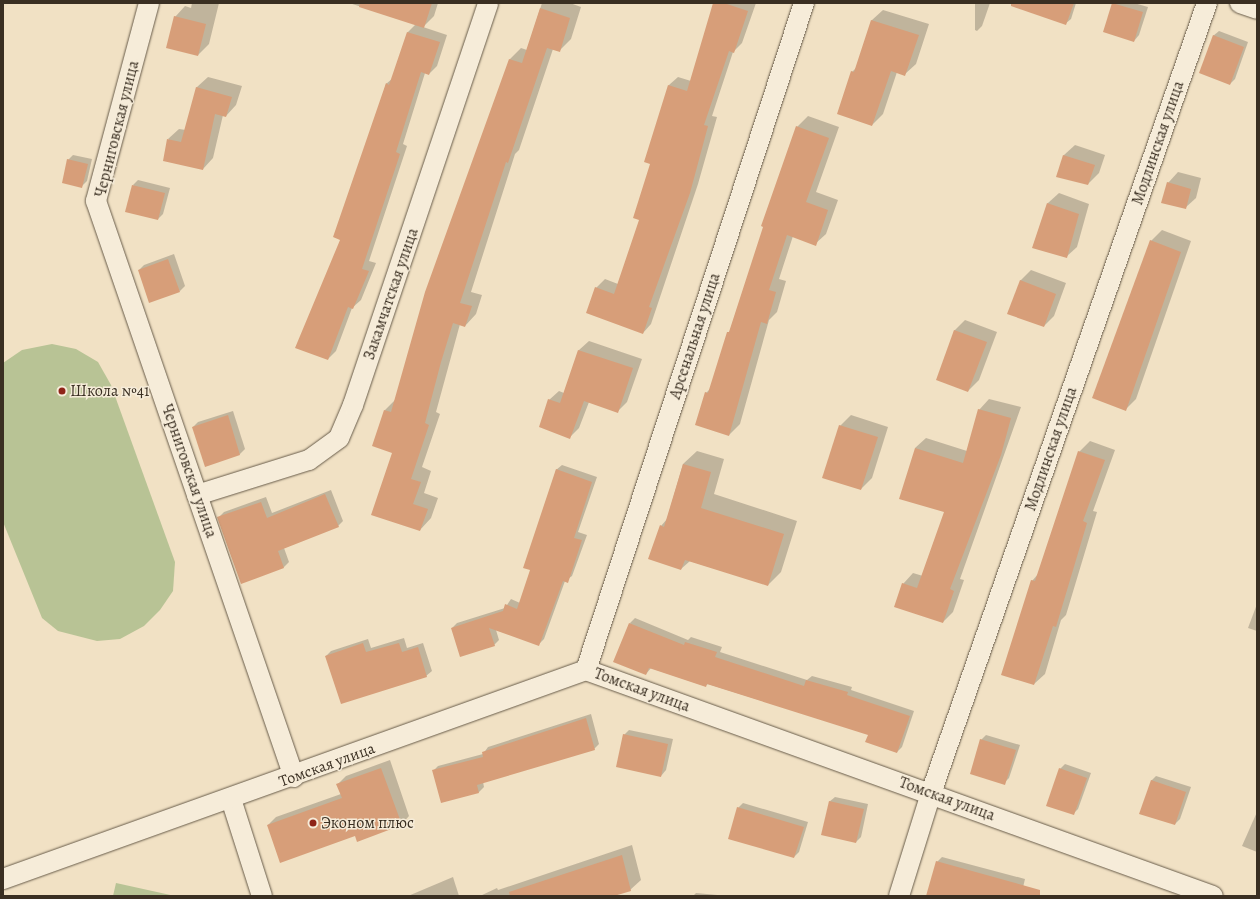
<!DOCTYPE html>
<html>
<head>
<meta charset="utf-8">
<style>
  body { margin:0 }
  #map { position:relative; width:1260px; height:899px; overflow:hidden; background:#f1e1c4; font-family:Alegreya,serif }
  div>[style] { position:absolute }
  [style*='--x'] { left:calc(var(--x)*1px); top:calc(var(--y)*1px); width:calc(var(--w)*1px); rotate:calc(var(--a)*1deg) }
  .green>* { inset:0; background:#b8c395 }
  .shadow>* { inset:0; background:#0003 }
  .building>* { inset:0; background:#d79e79 }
  .roads { filter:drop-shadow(0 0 1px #685c4a) drop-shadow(0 0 1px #685c4a) }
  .street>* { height:20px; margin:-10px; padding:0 10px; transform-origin:10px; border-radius:10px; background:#f6ecd9 }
  .dots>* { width:11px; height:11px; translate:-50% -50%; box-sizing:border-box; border:2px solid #f6ecd9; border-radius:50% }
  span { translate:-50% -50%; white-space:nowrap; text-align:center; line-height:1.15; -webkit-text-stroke:3px #f6ecd9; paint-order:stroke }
  .street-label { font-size:16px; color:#3a2f22 }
  .poi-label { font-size:16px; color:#3a2f22 }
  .left { translate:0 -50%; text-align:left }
  .frame { position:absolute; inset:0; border:4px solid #3a2f22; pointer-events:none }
</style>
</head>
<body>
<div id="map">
  <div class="green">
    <i style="clip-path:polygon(52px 344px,76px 349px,98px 362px,111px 385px,175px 562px,173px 591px,160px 610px,144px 626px,120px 639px,97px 641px,58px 631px,42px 618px,3px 522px,3px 363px,22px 350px)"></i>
    <i style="clip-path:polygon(116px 883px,175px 896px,113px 896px)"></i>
  </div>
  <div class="shadow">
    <i style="clip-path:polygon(192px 3px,219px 3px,209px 44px,198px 55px,175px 17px,185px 6px,191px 8px)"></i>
    <i style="clip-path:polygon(349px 3px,438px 3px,434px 16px,423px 27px,447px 35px,437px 66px,429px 74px,425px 73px,403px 144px,407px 146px,369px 261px,376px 263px,361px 300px,352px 308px,336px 351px,328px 359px,341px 239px,386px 84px,393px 78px,408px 32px,416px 24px)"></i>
    <i style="clip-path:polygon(542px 3px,570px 3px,581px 7px,571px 39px,559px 51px,553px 49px,519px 150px,515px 154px,471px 292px,482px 295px,476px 314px,465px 326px,460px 324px,436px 412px,440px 414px,422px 467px,431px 471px,424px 493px,438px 498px,431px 518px,420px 530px,393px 452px,385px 410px,395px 400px,510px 59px,521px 48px,527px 50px)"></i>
    <i style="clip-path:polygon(714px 3px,756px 3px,742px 43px,733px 52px,712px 116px,717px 117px,698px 184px,651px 324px,643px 333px,596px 288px,605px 279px,618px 284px,641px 219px,669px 85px,678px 77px,691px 81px)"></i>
    <i style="clip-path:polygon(975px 3px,990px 3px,982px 26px,977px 31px,975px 30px)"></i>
    <i style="clip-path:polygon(1026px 3px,1076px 3px,1071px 19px,1065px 24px)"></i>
    <i style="clip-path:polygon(1113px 3px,1134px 3px,1148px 7px,1139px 35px,1134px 41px,1104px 31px)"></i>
    <i style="clip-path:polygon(883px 10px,929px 24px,916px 64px,905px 74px,897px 72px,883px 114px,872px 125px,852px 72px,857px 67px,872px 20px)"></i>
    <i style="clip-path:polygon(1219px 31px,1248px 42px,1235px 79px,1230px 84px,1213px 36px)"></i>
    <i style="clip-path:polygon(208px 77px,242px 86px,236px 105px,226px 116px,223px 115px,213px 158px,203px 169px,168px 139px,179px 129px,186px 130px,197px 87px)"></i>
    <i style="clip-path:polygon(808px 116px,839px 127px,816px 192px,838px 200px,826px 234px,815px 244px,793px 236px,779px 279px,786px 281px,777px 312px,769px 320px,740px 424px,729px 435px,706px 393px,711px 388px,797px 127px)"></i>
    <i style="clip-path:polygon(1075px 145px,1105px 155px,1099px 173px,1088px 184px,1057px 176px,1064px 155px)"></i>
    <i style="clip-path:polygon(73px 155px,92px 159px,87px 181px,82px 186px,68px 160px)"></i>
    <i style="clip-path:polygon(1178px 172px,1201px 178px,1196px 198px,1185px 208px,1168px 183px)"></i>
    <i style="clip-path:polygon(138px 180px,170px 188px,163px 214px,158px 219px,133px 185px)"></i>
    <i style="clip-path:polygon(1059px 193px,1089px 204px,1077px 247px,1066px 257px,1033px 247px,1048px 203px)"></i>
    <i style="clip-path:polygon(1162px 230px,1191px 241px,1136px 399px,1125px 410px,1151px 241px)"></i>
    <i style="clip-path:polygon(174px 254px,185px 286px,180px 291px,139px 270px,144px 265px)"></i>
    <i style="clip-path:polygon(1031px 270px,1066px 283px,1054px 316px,1044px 326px,1020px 281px)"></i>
    <i style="clip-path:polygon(965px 320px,997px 332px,979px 380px,968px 391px,954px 331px)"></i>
    <i style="clip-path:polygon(589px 341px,642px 359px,627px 402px,618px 411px,589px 402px,579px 428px,570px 437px,549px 400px,559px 391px,564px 393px,579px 350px)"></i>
    <i style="clip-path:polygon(989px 399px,1021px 407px,960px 579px,964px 580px,953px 612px,943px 622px,903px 584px,913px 573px,923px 576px,945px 512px,915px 448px,926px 438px,967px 451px,979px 410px)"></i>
    <i style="clip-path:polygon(233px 411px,245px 449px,240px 454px,206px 465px,193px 427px,198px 422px)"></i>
    <i style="clip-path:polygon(851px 415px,888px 427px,872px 478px,861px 489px,840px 426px)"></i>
    <i style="clip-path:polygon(1090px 441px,1115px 450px,1093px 511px,1097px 512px,1066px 615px,1061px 620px,1045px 674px,1034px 684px,1032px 581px,1039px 573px,1079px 452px)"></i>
    <i style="clip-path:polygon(697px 451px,724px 459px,714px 494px,797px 521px,781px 572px,768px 585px,690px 561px,681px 569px,661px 526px,667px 519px,683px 464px)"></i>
    <i style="clip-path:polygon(562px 465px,597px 477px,578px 532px,587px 535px,572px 576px,565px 581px,544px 639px,539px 644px,496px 630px,499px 640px,494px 645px,452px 628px,457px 623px,505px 608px,511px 599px,520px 603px,532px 570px,556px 470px)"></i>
    <i style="clip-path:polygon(331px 490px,343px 521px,338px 526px,284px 548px,289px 562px,284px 567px,241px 582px,218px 518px,224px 512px,266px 497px,272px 513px)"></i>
    <i style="clip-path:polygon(1257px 604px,1257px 631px,1248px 628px)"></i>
    <i style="clip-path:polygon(635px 618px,688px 640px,691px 637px,722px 647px,720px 652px,807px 680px,812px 676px,852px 687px,851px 690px,914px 711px,902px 747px,897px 752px,869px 734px,708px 684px,705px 686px,651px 668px,646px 674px,630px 623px)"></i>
    <i style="clip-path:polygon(404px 638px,407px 648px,423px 643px,432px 671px,426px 676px,326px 656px,331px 651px,368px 639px,371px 648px)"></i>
    <i style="clip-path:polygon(591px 714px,599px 744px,594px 749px,483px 782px,484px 787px,479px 792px,442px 802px,433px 771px,438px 766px,483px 754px,488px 747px)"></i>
    <i style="clip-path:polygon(629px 730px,673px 739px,666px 770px,661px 776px,624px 735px)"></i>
    <i style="clip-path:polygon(986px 735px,1020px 745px,1009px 778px,1004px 783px,981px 740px)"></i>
    <i style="clip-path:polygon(390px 760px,409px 816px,401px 825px,355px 835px,268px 825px,276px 817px,341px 794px,338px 784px,346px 776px)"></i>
    <i style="clip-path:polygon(1065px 764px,1091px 773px,1078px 809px,1073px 814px,1060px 769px)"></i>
    <i style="clip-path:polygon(1156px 776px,1191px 787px,1180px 819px,1175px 824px,1151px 781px)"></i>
    <i style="clip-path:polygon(835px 797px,868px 804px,861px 837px,856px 842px,829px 802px)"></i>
    <i style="clip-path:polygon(743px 803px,808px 822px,799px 852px,794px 857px,738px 808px)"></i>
    <i style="clip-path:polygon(1257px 812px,1257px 852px,1242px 846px)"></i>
    <i style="clip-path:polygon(632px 845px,641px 880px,630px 890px,610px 896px,480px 896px,497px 888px,498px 890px)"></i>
    <i style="clip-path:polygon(942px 857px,1025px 879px,1021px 896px,927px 896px,937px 862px)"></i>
    <i style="clip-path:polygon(453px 877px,459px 896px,408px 896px)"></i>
    <i style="clip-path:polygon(696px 893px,728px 896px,693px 896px)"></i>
  </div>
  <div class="building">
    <i style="clip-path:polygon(360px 3px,432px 3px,424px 28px,359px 7px)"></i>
    <i style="clip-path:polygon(713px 3px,724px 3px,748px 11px,734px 53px,729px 51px,704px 125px,708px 126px,690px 193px,649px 307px,652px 308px,643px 334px,586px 313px,595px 287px,614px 294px,639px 220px,633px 218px,650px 164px,644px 162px,668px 85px,687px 91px)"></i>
    <i style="clip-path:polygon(1011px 3px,1074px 3px,1066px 25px,1011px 6px)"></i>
    <i style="clip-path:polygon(1112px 3px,1143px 12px,1134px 42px,1103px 32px)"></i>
    <i style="clip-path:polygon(540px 8px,570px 18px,560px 52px,547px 48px,508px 163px,506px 162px,460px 303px,472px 306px,465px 327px,453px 323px,441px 362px,425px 423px,429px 425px,411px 479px,421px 482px,413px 504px,428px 509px,420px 531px,371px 515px,392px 453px,372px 446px,384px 410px,391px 412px,425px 292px,509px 59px,522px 63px)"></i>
    <i style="clip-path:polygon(174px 16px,206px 24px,198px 56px,166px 48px)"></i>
    <i style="clip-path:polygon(871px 20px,919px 35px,905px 76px,891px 71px,872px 126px,837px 114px,851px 71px,854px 72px)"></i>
    <i style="clip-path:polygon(407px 32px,440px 42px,429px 75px,421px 72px,396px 152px,400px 154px,362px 269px,369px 271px,353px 309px,348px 307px,328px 360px,295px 348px,340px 240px,333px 237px,386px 83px,389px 85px)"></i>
    <i style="clip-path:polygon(1213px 35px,1244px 47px,1230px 85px,1199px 73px)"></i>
    <i style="clip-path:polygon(196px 87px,232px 97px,226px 117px,215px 114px,203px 170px,163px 161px,167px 139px,181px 142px)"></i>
    <i style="clip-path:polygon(796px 126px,829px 138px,806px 202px,828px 210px,816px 246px,787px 235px,769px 290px,776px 292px,767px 324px,761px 322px,729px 436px,695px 425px,705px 392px,708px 393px,727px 332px,729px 332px,763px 227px,761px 226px)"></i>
    <i style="clip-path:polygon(1063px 155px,1095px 165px,1088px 185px,1056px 177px)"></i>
    <i style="clip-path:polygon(67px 159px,88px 164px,82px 188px,62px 183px)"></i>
    <i style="clip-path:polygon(1167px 182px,1191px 189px,1186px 209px,1161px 203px)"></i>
    <i style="clip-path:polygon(132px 185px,165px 193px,158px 220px,125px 212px)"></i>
    <i style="clip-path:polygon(1047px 203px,1079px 214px,1067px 258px,1032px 248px)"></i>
    <i style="clip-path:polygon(1150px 240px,1181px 252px,1126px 411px,1092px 398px)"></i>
    <i style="clip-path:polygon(168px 259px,180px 292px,149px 303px,138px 270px)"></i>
    <i style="clip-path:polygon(1020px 280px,1056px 294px,1044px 327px,1007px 314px)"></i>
    <i style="clip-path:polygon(954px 330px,987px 342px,968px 392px,936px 380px)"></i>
    <i style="clip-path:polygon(578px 350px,633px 368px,618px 413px,584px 401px,570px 439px,539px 427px,548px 399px,560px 403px)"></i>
    <i style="clip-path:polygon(978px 409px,1011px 418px,1001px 455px,950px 589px,954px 591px,943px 623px,894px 607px,902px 583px,917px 588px,944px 512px,899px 499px,915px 448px,963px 463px)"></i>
    <i style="clip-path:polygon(228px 415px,240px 455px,205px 467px,192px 427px)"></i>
    <i style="clip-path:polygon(839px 425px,878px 437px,861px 490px,822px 478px)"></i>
    <i style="clip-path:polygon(1078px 451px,1105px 460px,1083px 521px,1087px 523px,1056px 627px,1053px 626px,1034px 685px,1001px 675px,1031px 580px,1035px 581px)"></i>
    <i style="clip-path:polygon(683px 464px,711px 472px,701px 508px,784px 534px,768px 586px,685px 560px,681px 570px,648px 559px,660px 525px,664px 527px)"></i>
    <i style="clip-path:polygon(556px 469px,592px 482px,574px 538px,582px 540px,568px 583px,563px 581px,539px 646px,489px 628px,495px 646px,460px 657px,451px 628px,503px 611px,505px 604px,517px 609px,530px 570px,523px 568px)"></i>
    <i style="clip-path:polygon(325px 494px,339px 527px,278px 551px,284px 568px,241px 584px,217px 517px,261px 502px,267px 518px)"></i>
    <i style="clip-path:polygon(629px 623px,684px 645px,685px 642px,717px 652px,715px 657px,804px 686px,806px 680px,848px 692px,847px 695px,910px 716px,897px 753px,865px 742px,868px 735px,707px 684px,706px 687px,649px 668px,646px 675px,613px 662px)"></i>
    <i style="clip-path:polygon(363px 643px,366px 652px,399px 643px,402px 652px,418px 647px,427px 677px,341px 704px,325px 656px)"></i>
    <i style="clip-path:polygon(586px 718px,595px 750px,477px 785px,479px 793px,441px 803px,432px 770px,483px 757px,482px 752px)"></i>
    <i style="clip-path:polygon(623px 734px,668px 744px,661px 777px,616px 767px)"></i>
    <i style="clip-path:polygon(980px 739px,1016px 750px,1005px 785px,970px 774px)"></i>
    <i style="clip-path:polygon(381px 768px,402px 825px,357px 842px,355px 836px,280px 863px,267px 825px,342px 798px,336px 784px)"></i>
    <i style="clip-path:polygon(1059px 768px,1087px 778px,1074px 815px,1046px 806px)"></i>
    <i style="clip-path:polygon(1151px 780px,1186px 792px,1175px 825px,1139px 814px)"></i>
    <i style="clip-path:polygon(829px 801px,864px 809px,856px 843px,821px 835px)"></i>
    <i style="clip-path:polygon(737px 807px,804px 827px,794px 858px,728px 839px)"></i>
    <i style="clip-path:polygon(622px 855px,631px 891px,614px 896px,510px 896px,509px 892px)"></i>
    <i style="clip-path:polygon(936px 861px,1040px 890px,1040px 896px,926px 896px)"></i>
  </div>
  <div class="roads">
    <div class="street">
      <i style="--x:149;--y:3;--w:205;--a:105"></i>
      <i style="--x:96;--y:201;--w:609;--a:71.03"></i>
      <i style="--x:1240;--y:3;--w:18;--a:19"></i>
      <i style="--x:197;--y:495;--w:117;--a:-17.4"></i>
      <i style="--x:309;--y:460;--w:37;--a:-36"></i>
      <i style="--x:339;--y:438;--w:36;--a:-67"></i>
      <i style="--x:353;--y:405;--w:424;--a:-71.4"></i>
      <i style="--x:586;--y:670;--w:702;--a:-71.9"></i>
      <i style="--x:231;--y:799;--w:102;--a:72.3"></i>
      <i style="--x:3;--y:879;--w:619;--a:-19.72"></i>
      <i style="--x:586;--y:670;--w:666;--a:19.82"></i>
      <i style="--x:899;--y:896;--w:108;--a:-72.7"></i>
      <i style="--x:931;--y:793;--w:837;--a:-70.74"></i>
    </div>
  </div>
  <div class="dots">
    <i style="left:62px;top:391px;background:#8f2418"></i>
    <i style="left:313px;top:823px;background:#8f2418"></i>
  </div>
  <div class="street-label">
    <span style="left:117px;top:129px;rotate:-76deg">Черниговская улица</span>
    <span style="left:1158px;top:143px;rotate:-71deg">Модлинская улица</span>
    <span style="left:391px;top:294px;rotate:-71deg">Закамчатская улица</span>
    <span style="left:695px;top:336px;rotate:-72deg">Арсенальная улица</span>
    <span style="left:1051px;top:449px;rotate:-71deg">Модлинская улица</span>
    <span style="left:189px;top:471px;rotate:71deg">Черниговская улица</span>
    <span style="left:642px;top:690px;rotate:20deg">Томская улица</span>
    <span style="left:327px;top:765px;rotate:-20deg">Томская улица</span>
    <span style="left:947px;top:799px;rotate:20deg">Томская улица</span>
  </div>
  <div class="poi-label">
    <span class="left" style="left:70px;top:391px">Школа №41</span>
    <span class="left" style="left:321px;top:823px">Эконом плюс</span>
  </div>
  <div class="frame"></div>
</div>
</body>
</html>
